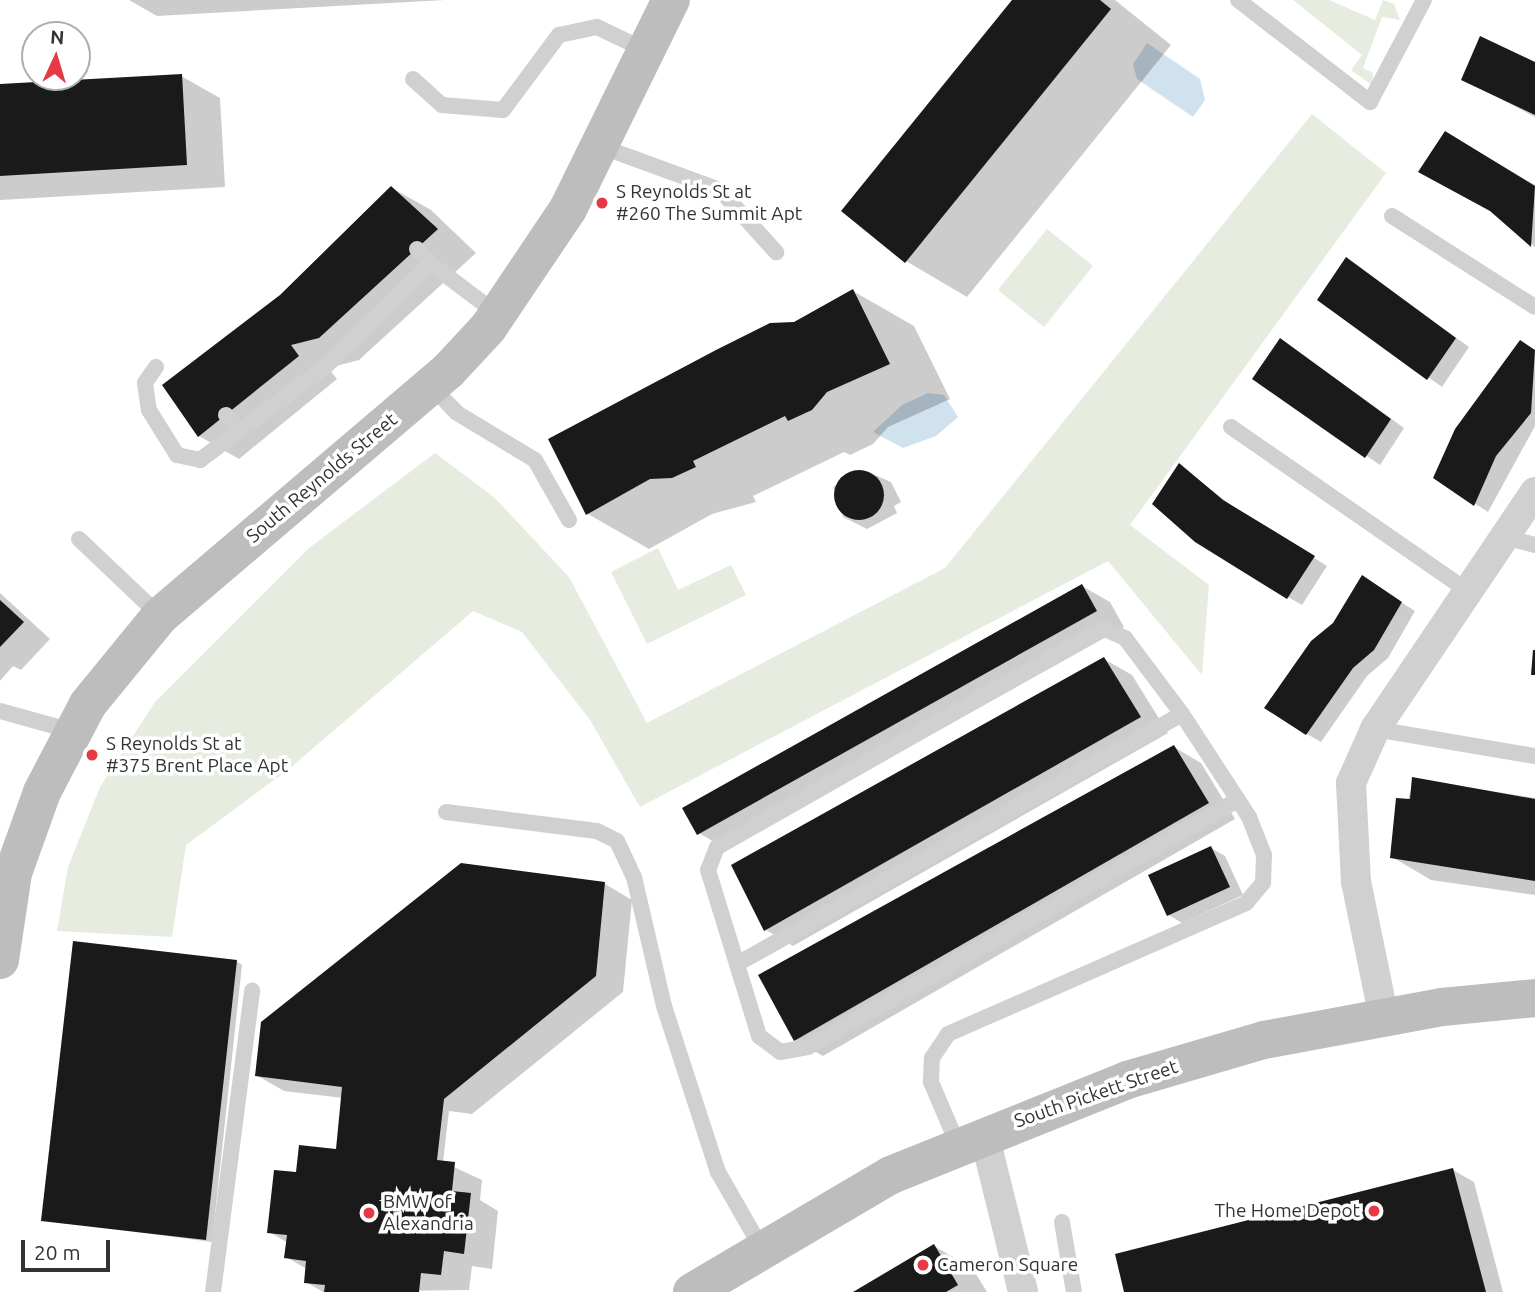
<!DOCTYPE html>
<html>
<head>
<meta charset="utf-8">
<style>
  body { margin:0 }
  #map { position:relative; width:1535px; height:1292px; overflow:hidden; background:#fff; font-family:Ubuntu,sans-serif }
  div>[style] { position:absolute }
  [style*='--x'] { left:calc(var(--x)*1px); top:calc(var(--y)*1px); width:calc(var(--w)*1px); rotate:calc(var(--a)*1deg) }
  .green>* { inset:0; background:#e6ecdf }
  .water>* { inset:0; background:#cfe2ee }
  .shadow>* { inset:0; background:#0003 }
  .building>* { inset:0; background:#1a1a1a }
  .round { border-radius:50% }
  .lane>* { height:16px; margin:-8px; padding:0 8px; transform-origin:8px; border-radius:8px; background:#d0d0d0 }
  .street>* { height:30px; margin:-15px; padding:0 15px; transform-origin:15px; border-radius:15px; background:#d0d0d0 }
  .secondary>* { height:38px; margin:-19px; padding:0 19px; transform-origin:19px; border-radius:19px; background:#bdbdbd }
  .dots>* { width:19px; height:19px; translate:-50% -50%; box-sizing:border-box; border:4px solid #fff; border-radius:50% }
  span { translate:-50% -50%; white-space:nowrap; text-align:center; line-height:1.15; -webkit-text-stroke:7px #fff; paint-order:stroke }
  .poi-label { font-size:19px; color:#333 }
  .left { translate:0 -50%; text-align:left }
  .right { translate:-100% -50%; text-align:right }
  .street-label { font-size:19px; color:#333 }
  .north { position:absolute; left:21px; top:21px; width:70px; height:70px; box-sizing:border-box; background:#fff; border:2px solid #adadad; border-radius:50%; rotate:4deg; font-size:19px; font-weight:700; line-height:28px; text-align:center; color:#333 }
  .north::after { content:''; display:block; margin:auto; width:24px; height:32px; background:#e63946; clip-path:polygon(50% 0,100% 100%,50% 72%,0 100%) }
  .scale { position:absolute; left:21px; top:1240px; width:89px; height:32px; box-sizing:border-box; border:4px solid #333; border-top:0; padding-left:9px; font-size:21px; line-height:24px; white-space:nowrap; color:#333; -webkit-text-stroke:5px #fff; paint-order:stroke }
</style>
</head>
<body>
<div id="map">
  <div class="green">
    <i style="clip-path:polygon(1293px 0,1329px 0,1375px 20px,1383px 0,1394px 4px,1400px 20px,1382px 17px,1363px 68px,1373px 73px,1372px 85px,1351px 70px,1362px 55px)"></i>
    <i style="clip-path:polygon(1312px 114px,1386px 173px,1130px 525px,1209px 585px,1202px 675px,1108px 561px,640px 807px,590px 720px,522px 632px,473px 611px,289px 769px,186px 845px,172px 937px,57px 931px,68px 867px,100px 787px,155px 702px,309px 548px,435px 453px,494px 497px,569px 577px,647px 723px,945px 568px)"></i>
    <i style="clip-path:polygon(1047px 229px,1093px 266px,1044px 327px,998px 290px)"></i>
    <i style="clip-path:polygon(658px 548px,678px 590px,731px 565px,746px 595px,647px 644px,611px 572px)"></i>
  </div>
  <div class="water">
    <i style="clip-path:polygon(1147px 43px,1200px 79px,1205px 100px,1193px 117px,1137px 79px,1133px 64px)"></i>
    <i style="clip-path:polygon(928px 393px,944px 395px,958px 417px,936px 436px,903px 448px,873px 432px,902px 405px)"></i>
  </div>
  <div class="shadow">
    <i style="clip-path:polygon(129px 0,445px 0,157px 16px)"></i>
    <i style="clip-path:polygon(1014px 0,1115px 0,1171px 45px,967px 297px,906px 261px,843px 210px)"></i>
    <i style="clip-path:polygon(1535px 66px,1535px 117px,1463px 79px)"></i>
    <i style="clip-path:polygon(181px 76px,220px 98px,225px 187px,0 200px,0 86px)"></i>
    <i style="clip-path:polygon(1445px 133px,1535px 185px,1535px 247px,1493px 211px)"></i>
    <i style="clip-path:polygon(392px 188px,431px 210px,476px 253px,359px 360px,328px 368px,337px 379px,239px 459px,199px 436px,164px 386px,281px 296px)"></i>
    <i style="clip-path:polygon(1347px 260px,1469px 347px,1442px 387px,1319px 299px)"></i>
    <i style="clip-path:polygon(853px 291px,914px 326px,950px 399px,888px 427px,873px 444px,850px 455px,844px 452px,753px 496px,756px 502px,712px 514px,649px 549px,588px 514px,794px 323px)"></i>
    <i style="clip-path:polygon(1521px 342px,1535px 350px,1535px 426px,1488px 512px,1435px 478px)"></i>
    <i style="clip-path:polygon(1294px 349px,1404px 428px,1380px 465px,1254px 379px)"></i>
    <i style="clip-path:polygon(1180px 465px,1237px 510px,1327px 566px,1302px 605px,1288px 597px)"></i>
    <i style="clip-path:polygon(866px 471px,891px 482px,901px 502px,894px 506px,897px 513px,867px 529px,843px 517px,833px 487px)"></i>
    <i style="clip-path:polygon(1082px 586px,1110px 602px,1124px 627px,726px 849px,699px 833px)"></i>
    <i style="clip-path:polygon(1376px 586px,1415px 611px,1388px 658px,1367px 676px,1321px 742px,1307px 734px)"></i>
    <i style="clip-path:polygon(0 593px,50px 639px,21px 670px,13px 666px,0 681px)"></i>
    <i style="clip-path:polygon(1104px 659px,1132px 675px,1168px 733px,793px 946px,766px 930px)"></i>
    <i style="clip-path:polygon(1174px 747px,1201px 763px,1235px 819px,823px 1056px,795px 1040px)"></i>
    <i style="clip-path:polygon(1414px 779px,1535px 798px,1535px 895px,1431px 880px,1392px 857px)"></i>
    <i style="clip-path:polygon(1211px 848px,1225px 856px,1243px 895px,1182px 923px,1169px 915px)"></i>
    <i style="clip-path:polygon(461px 865px,605px 884px,632px 900px,623px 992px,472px 1114px,449px 1111px,443px 1162px,482px 1180px,480px 1200px,498px 1211px,492px 1269px,472px 1266px,469px 1290px,323px 1292px,306px 1282px,307px 1269px,286px 1257px,288px 1243px,269px 1232px,297px 1174px,343px 1151px,343px 1098px,284px 1091px,256px 1075px)"></i>
    <i style="clip-path:polygon(236px 961px,242px 965px,212px 1242px,43px 1220px)"></i>
    <i style="clip-path:polygon(1453px 1170px,1474px 1182px,1503px 1292px,1126px 1292px)"></i>
    <i style="clip-path:polygon(934px 1246px,973px 1269px,987px 1292px,857px 1292px)"></i>
  </div>
  <div class="building">
    <i style="clip-path:polygon(1012px 0,1100px 0,1111px 9px,905px 263px,841px 211px)"></i>
    <i style="clip-path:polygon(1480px 36px,1535px 62px,1535px 115px,1461px 80px)"></i>
    <i style="clip-path:polygon(182px 74px,187px 165px,0 176px,0 84px)"></i>
    <i style="clip-path:polygon(1445px 131px,1535px 186px,1531px 247px,1490px 211px,1418px 172px)"></i>
    <i style="clip-path:polygon(391px 186px,438px 229px,319px 338px,291px 345px,299px 356px,198px 437px,162px 385px,280px 295px)"></i>
    <i style="clip-path:polygon(1346px 257px,1456px 338px,1427px 380px,1317px 300px)"></i>
    <i style="clip-path:polygon(853px 289px,890px 364px,827px 392px,812px 410px,788px 421px,785px 416px,693px 461px,696px 467px,672px 478px,650px 479px,586px 515px,548px 439px,716px 350px,770px 323px,794px 322px)"></i>
    <i style="clip-path:polygon(1280px 338px,1391px 419px,1365px 458px,1252px 379px)"></i>
    <i style="clip-path:polygon(1520px 340px,1535px 350px,1531px 413px,1496px 456px,1474px 506px,1433px 478px,1455px 429px)"></i>
    <i style="clip-path:polygon(1179px 463px,1223px 500px,1315px 556px,1287px 599px,1195px 542px,1152px 504px)"></i>
    <i class="round" style="left:834px;top:470px;width:50px;height:50px"></i>
    <i style="clip-path:polygon(1362px 575px,1402px 602px,1374px 650px,1353px 668px,1306px 735px,1264px 708px,1311px 641px,1333px 623px)"></i>
    <i style="clip-path:polygon(1082px 584px,1097px 611px,697px 835px,682px 808px)"></i>
    <i style="clip-path:polygon(0 600px,24px 622px,0 647px)"></i>
    <i style="clip-path:polygon(1533px 650px,1535px 650px,1535px 675px,1531px 675px)"></i>
    <i style="clip-path:polygon(1104px 657px,1141px 717px,764px 931px,731px 865px)"></i>
    <i style="clip-path:polygon(1174px 745px,1209px 803px,794px 1041px,758px 975px)"></i>
    <i style="clip-path:polygon(1412px 777px,1535px 799px,1535px 881px,1390px 858px,1396px 798px,1410px 799px)"></i>
    <i style="clip-path:polygon(1211px 846px,1230px 887px,1167px 916px,1148px 875px)"></i>
    <i style="clip-path:polygon(461px 863px,605px 882px,596px 976px,444px 1099px,437px 1160px,455px 1162px,452px 1191px,471px 1193px,464px 1254px,444px 1251px,441px 1275px,421px 1273px,419px 1292px,324px 1292px,325px 1285px,304px 1283px,306px 1261px,284px 1258px,287px 1235px,267px 1233px,274px 1170px,296px 1172px,299px 1145px,336px 1149px,342px 1087px,255px 1076px,261px 1022px)"></i>
    <i style="clip-path:polygon(73px 941px,237px 960px,206px 1240px,41px 1221px)"></i>
    <i style="clip-path:polygon(1453px 1168px,1486px 1292px,1124px 1292px,1115px 1254px)"></i>
    <i style="clip-path:polygon(934px 1244px,958px 1285px,946px 1292px,853px 1292px)"></i>
  </div>
  <div class="lane">
    <i style="--x:1238;--y:0;--w:167;--a:37.7"></i>
    <i style="--x:1370;--y:102;--w:115;--a:-62.1"></i>
    <i style="--x:413;--y:79;--w:39;--a:42"></i>
    <i style="--x:442;--y:105;--w:61;--a:4.7"></i>
    <i style="--x:503;--y:110;--w:94;--a:-53.3"></i>
    <i style="--x:559;--y:35;--w:39;--a:-12"></i>
    <i style="--x:597;--y:27;--w:51;--a:25.6"></i>
    <i style="--x:597;--y:145;--w:131;--a:20.1"></i>
    <i style="--x:720;--y:190;--w:84;--a:47.9"></i>
    <i style="--x:1392;--y:216;--w:169;--a:32.5"></i>
    <i style="--x:417;--y:249;--w:21;--a:47"></i>
    <i style="--x:156;--y:367;--w:19;--a:125"></i>
    <i style="--x:145;--y:383;--w:27;--a:82"></i>
    <i style="--x:149;--y:410;--w:53;--a:58.1"></i>
    <i style="--x:177;--y:455;--w:24;--a:12"></i>
    <i style="--x:200;--y:460;--w:157;--a:-36.7"></i>
    <i style="--x:326;--y:366;--w:146;--a:-44.2"></i>
    <i style="--x:431;--y:264;--w:85;--a:36.9"></i>
    <i style="--x:431;--y:386;--w:37;--a:46"></i>
    <i style="--x:457;--y:413;--w:91;--a:31.1"></i>
    <i style="--x:535;--y:460;--w:69;--a:60.5"></i>
    <i style="--x:226;--y:415;--w:21;--a:53"></i>
    <i style="--x:1231;--y:427;--w:288;--a:34.7"></i>
    <i style="--x:1505;--y:537;--w:31;--a:15"></i>
    <i style="--x:79;--y:539;--w:112;--a:43.5"></i>
    <i style="--x:0;--y:711;--w:75;--a:15.5"></i>
    <i style="--x:1375;--y:729;--w:162;--a:9.6"></i>
    <i style="--x:446;--y:812;--w:152;--a:7.2"></i>
    <i style="--x:597;--y:831;--w:22;--a:27"></i>
    <i style="--x:617;--y:841;--w:40;--a:65"></i>
    <i style="--x:634;--y:877;--w:132;--a:76.9"></i>
    <i style="--x:664;--y:1006;--w:175;--a:72"></i>
    <i style="--x:718;--y:1172;--w:86;--a:60.2"></i>
    <i style="--x:737;--y:964;--w:510;--a:-29.33"></i>
    <i style="--x:958;--y:1145;--w:69;--a:-113.2"></i>
    <i style="--x:931;--y:1082;--w:24;--a:-88"></i>
    <i style="--x:932;--y:1058;--w:29;--a:-56"></i>
    <i style="--x:948;--y:1034;--w:326;--a:-23.7"></i>
    <i style="--x:1246;--y:903;--w:26;--a:-50"></i>
    <i style="--x:1263;--y:883;--w:28;--a:-88"></i>
    <i style="--x:1264;--y:855;--w:41;--a:-111.5"></i>
    <i style="--x:1249;--y:817;--w:20;--a:-123"></i>
    <i style="--x:1238;--y:800;--w:103;--a:-123.1"></i>
    <i style="--x:1182;--y:714;--w:95;--a:-126.9"></i>
    <i style="--x:1125;--y:638;--w:24;--a:-156"></i>
    <i style="--x:1103;--y:628;--w:444;--a:150.4"></i>
    <i style="--x:717;--y:847;--w:25;--a:111"></i>
    <i style="--x:708;--y:870;--w:174;--a:72.9"></i>
    <i style="--x:759;--y:1036;--w:26;--a:37"></i>
    <i style="--x:780;--y:1052;--w:28;--a:-10"></i>
    <i style="--x:808;--y:1047;--w:496;--a:-29.9"></i>
    <i style="--x:1062;--y:1222;--w:71;--a:80.3"></i>
    <i style="--x:213;--y:1292;--w:304;--a:-82.6"></i>
  </div>
  <div class="street">
    <i style="--x:1384;--y:1018;--w:139;--a:-101.6"></i>
    <i style="--x:1356;--y:882;--w:99;--a:-92.9"></i>
    <i style="--x:1351;--y:783;--w:59;--a:-66"></i>
    <i style="--x:1375;--y:729;--w:286;--a:-56"></i>
    <i style="--x:984;--y:1134;--w:163;--a:76.1"></i>
  </div>
  <div class="secondary">
    <i style="--x:0;--y:960;--w:88;--a:-81.5"></i>
    <i style="--x:13;--y:873;--w:86;--a:-70.3"></i>
    <i style="--x:42;--y:792;--w:99;--a:-62.4"></i>
    <i style="--x:88;--y:704;--w:114;--a:-50.7"></i>
    <i style="--x:160;--y:616;--w:378;--a:-40.4"></i>
    <i style="--x:448;--y:371;--w:59;--a:-47.1"></i>
    <i style="--x:488;--y:328;--w:143;--a:-56.1"></i>
    <i style="--x:568;--y:209;--w:233;--a:-63.8"></i>
    <i style="--x:692;--y:1292;--w:231;--a:-30.5"></i>
    <i style="--x:891;--y:1175;--w:254;--a:-21.9"></i>
    <i style="--x:1127;--y:1080;--w:143;--a:-16.3"></i>
    <i style="--x:1264;--y:1040;--w:181;--a:-10.5"></i>
    <i style="--x:1442;--y:1007;--w:93;--a:-5.5"></i>
  </div>
  <div class="dots">
    <i style="left:602px;top:203px;background:#e63946"></i>
    <i style="left:92px;top:755px;background:#e63946"></i>
    <i style="left:1374px;top:1211px;background:#e63946"></i>
    <i style="left:369px;top:1213px;background:#e63946"></i>
    <i style="left:923px;top:1265px;background:#e63946"></i>
  </div>
  <div class="poi-label">
    <span class="left" style="left:616px;top:203px">S Reynolds St at<br>#260 The Summit Apt</span>
    <span class="left" style="left:106px;top:755px">S Reynolds St at<br>#375 Brent Place Apt</span>
    <span class="left" style="left:383px;top:1213px">BMW of<br>Alexandria</span>
    <span class="right" style="left:1360px;top:1211px">The Home Depot</span>
    <span class="left" style="left:937px;top:1265px">Cameron Square</span>
  </div>
  <div class="street-label">
    <span style="left:322px;top:478px;rotate:-40deg">South Reynolds Street</span>
    <span style="left:1096px;top:1094px;rotate:-19deg">South Pickett Street</span>
  </div>
  <div class="north">N</div>
  <div class="scale">20 m</div>
</div>
</body>
</html>
